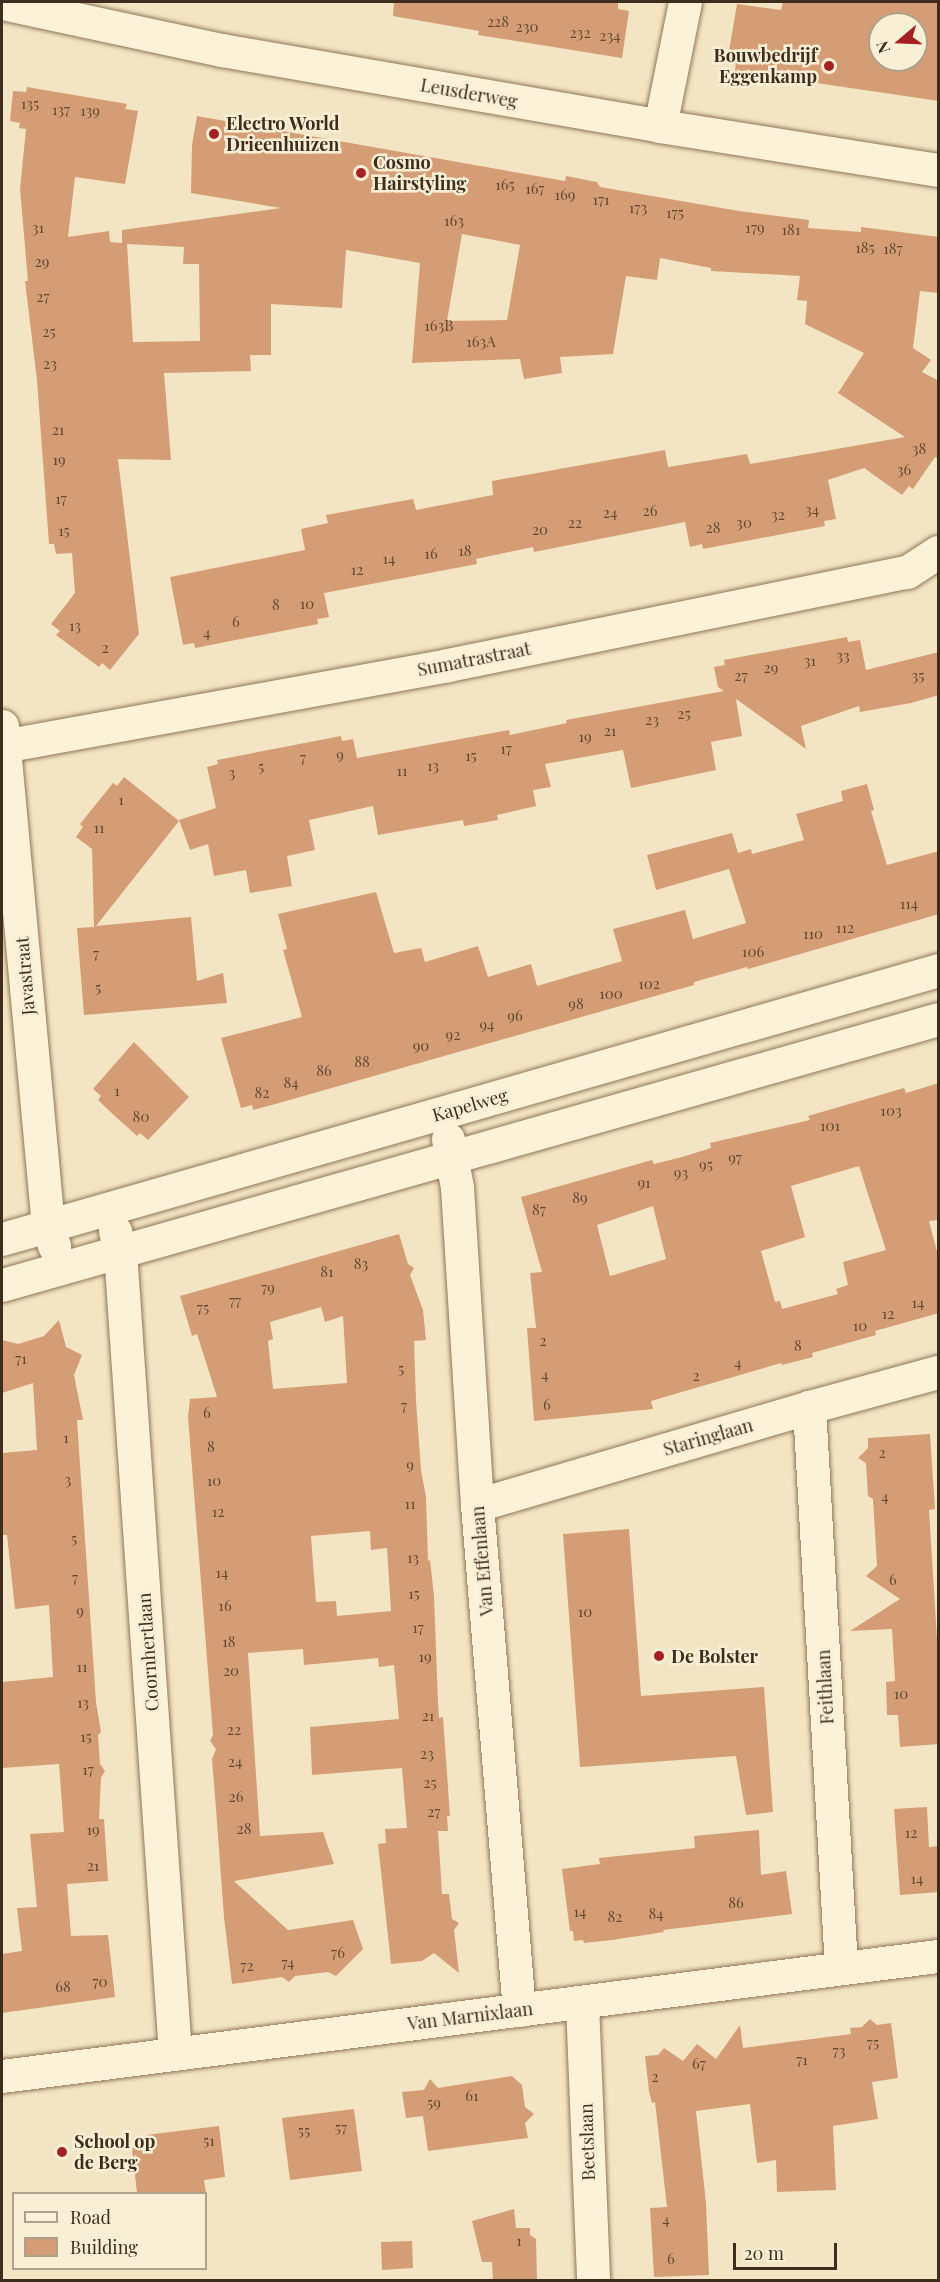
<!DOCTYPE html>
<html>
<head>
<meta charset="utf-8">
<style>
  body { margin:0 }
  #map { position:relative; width:940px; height:2282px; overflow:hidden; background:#f3e5c3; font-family:"Playfair Display",serif }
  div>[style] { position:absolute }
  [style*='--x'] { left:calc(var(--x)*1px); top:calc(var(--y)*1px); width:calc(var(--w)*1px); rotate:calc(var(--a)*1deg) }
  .building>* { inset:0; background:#d59d75 }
  .roads { filter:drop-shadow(0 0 2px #907658) drop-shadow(0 0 2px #907658) }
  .minor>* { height:33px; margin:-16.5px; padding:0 16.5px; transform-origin:16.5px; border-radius:16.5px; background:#fcf2d8 }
  .dots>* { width:16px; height:16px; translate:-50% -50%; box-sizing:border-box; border:3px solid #f9efd4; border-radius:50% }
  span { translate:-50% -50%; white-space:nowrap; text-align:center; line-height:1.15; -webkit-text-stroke:5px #f9efd4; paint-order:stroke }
  .number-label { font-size:15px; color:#644933 }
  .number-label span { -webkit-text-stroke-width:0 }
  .poi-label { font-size:18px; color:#3e2d1d; font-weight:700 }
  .right { translate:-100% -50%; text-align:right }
  .left { translate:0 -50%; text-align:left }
  .street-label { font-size:18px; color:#3e2d1d }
  .frame { position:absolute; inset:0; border:3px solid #3e2d1d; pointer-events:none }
  .legend { position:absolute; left:12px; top:2192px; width:195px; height:78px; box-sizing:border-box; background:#f9efd4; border:2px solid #aea18b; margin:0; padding:8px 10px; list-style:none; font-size:18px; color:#3e2d1d }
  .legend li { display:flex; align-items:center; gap:12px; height:30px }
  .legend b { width:30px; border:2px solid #aea18b }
  .north { position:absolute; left:868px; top:12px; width:60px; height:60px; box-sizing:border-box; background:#f9efd4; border:2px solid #aea18b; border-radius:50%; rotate:251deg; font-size:16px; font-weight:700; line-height:24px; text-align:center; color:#3e2d1d }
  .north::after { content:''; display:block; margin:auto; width:21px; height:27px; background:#a52121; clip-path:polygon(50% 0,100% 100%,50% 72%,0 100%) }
  .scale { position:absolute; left:733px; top:2243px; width:104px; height:27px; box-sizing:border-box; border:3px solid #3e2d1d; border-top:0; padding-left:8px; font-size:18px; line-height:21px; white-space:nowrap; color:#3e2d1d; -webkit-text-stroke:4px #f9efd4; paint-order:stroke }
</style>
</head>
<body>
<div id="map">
  <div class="building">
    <i style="clip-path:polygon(394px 2px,618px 2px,618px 9px,629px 11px,622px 58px,478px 35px,479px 31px,393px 16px)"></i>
    <i style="clip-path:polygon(evenodd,783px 2px,939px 2px,939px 101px,735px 71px,737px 52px,729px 51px,737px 4px,781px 10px,783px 2px,880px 24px,916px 24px,916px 60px,880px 60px,880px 24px)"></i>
    <i style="clip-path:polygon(evenodd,27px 87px,127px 104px,125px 109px,138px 111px,125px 184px,75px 177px,68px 237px,109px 231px,110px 242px,122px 243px,122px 230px,281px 208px,191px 193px,192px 145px,197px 116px,565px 181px,566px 176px,597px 182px,600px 187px,739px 211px,809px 220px,808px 228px,861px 232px,861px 227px,939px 237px,939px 293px,920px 291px,913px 348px,931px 360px,922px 372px,939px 381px,939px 459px,935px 457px,913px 489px,909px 486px,902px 495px,864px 468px,828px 480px,836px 519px,824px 521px,825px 526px,703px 549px,702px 544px,690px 547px,685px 522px,534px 552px,533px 547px,476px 559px,477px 564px,324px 593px,329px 617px,317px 619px,318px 624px,195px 648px,194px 643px,183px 645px,170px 577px,305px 550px,301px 529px,328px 523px,326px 515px,413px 499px,416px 510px,493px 495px,492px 481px,665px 450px,668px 467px,747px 454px,750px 464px,905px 437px,838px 393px,864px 353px,805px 324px,807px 301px,797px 300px,800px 276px,711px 271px,711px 268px,660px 258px,657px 280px,626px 276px,613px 354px,560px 357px,562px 373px,524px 379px,520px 359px,412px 363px,420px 263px,346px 250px,342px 308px,271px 304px,271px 355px,250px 355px,251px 371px,164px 373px,171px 460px,118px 459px,139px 634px,110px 670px,102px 663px,99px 667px,56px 635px,60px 631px,51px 624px,75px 593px,72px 553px,56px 554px,54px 544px,49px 544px,37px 380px,25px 281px,28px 281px,20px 189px,26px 129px,19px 128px,20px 123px,10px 121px,13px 91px,26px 92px,27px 87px,462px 234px,520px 245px,507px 320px,447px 321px,462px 234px,27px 87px,127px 244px,184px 247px,183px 264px,199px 264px,200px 341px,133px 342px,127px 244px)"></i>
    <i style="clip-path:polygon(847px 637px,848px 642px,860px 640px,866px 670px,939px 652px,939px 695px,911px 703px,860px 712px,859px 706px,801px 726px,806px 749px,736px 699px,742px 736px,711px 742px,716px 770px,631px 788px,623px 750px,545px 764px,551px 787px,533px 790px,536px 806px,497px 815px,498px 820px,464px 826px,463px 820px,378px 835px,373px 806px,309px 820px,315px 850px,287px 856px,292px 886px,250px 893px,246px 870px,214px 876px,208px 844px,190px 850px,179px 820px,216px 808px,207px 767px,218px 764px,217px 760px,341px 736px,342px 741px,353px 739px,357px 758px,509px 730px,510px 735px,567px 723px,566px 720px,724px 691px,718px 687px,714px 667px,725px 665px,724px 660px)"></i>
    <i style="clip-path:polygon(124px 777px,179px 821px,96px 926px,191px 917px,197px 981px,223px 973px,227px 1003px,84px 1015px,77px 928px,94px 927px,92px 849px,76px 837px,83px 827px,80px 824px,113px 783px,117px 786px)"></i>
    <i style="clip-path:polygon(867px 784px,874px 810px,871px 811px,887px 865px,939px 851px,939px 914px,748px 969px,747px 967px,694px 982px,694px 985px,279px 1103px,253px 1110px,252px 1105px,241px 1108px,221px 1038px,302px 1017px,283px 950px,287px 949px,278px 914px,376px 892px,394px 953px,421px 948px,425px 962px,478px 946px,488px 977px,531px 964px,537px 986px,622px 961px,613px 929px,685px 910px,693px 939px,746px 923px,729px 869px,656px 890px,647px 855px,732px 833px,738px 853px,751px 849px,752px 854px,804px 840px,796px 814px,843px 801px,841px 791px)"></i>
    <i style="clip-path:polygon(134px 1042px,189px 1097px,148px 1140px,140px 1133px,137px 1136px,117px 1118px,98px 1100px,101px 1096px,93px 1089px)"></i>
    <i style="clip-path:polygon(evenodd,939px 1083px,939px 1220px,929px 1221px,939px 1259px,939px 1313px,875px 1331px,876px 1335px,812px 1353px,813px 1357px,782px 1365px,781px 1363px,651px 1401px,653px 1409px,534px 1421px,527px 1328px,536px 1328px,530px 1273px,542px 1272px,521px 1197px,652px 1160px,654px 1164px,682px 1157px,711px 1148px,710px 1143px,810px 1120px,808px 1116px,904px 1088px,906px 1093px,939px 1083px,859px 1166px,886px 1250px,843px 1262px,848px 1285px,836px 1289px,838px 1294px,782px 1309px,780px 1301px,775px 1302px,761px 1251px,805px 1237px,791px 1186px,859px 1166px,939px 1083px,653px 1206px,666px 1259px,610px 1276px,597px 1225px,653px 1206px)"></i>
    <i style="clip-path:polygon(evenodd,399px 1234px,408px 1264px,414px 1268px,410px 1275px,423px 1310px,426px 1340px,414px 1341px,416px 1401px,421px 1470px,426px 1497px,428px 1561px,430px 1560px,434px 1596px,438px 1703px,439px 1718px,443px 1717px,450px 1816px,447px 1816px,448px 1831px,438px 1831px,442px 1894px,449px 1894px,452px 1919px,459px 1923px,454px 1930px,459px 1973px,434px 1953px,422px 1961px,391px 1964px,378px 1844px,386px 1843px,385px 1829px,407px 1828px,402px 1768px,312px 1775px,310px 1727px,399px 1719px,394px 1665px,379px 1667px,378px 1658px,304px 1665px,303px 1649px,248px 1653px,260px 1836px,323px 1832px,334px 1864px,234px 1881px,288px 1930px,353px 1920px,363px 1949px,336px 1976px,328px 1972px,295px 1976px,289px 1982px,282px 1977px,232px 1984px,224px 1917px,216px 1809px,212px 1759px,216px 1749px,210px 1741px,213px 1735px,188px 1417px,190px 1399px,217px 1397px,197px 1334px,192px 1336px,180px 1296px,399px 1234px,321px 1307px,325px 1322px,343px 1316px,347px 1383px,273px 1389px,268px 1341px,273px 1339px,270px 1322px,321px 1307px,399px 1234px,370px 1531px,371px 1550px,387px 1548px,391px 1611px,337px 1616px,336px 1601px,316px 1602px,311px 1536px,370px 1531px)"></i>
    <i style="clip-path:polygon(59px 1320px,66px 1347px,82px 1355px,74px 1375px,83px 1420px,77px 1420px,96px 1702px,101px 1732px,98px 1735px,100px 1764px,105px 1771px,101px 1778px,99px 1819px,104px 1819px,108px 1881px,67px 1884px,71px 1936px,108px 1935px,115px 1997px,2px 2013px,2px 1954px,22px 1951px,17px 1908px,37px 1907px,30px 1834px,64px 1832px,59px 1764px,2px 1768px,2px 1682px,53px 1677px,49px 1605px,15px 1609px,7px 1535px,2px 1535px,2px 1453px,37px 1450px,33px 1383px,2px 1393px,2px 1340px,18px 1344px,44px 1336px)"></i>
    <i style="clip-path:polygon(930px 1434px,935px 1509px,929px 1510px,939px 1671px,939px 1744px,900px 1747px,898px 1715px,887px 1715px,886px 1682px,895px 1681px,892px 1629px,850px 1631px,900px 1599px,866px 1576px,877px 1566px,873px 1499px,868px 1496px,866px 1463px,858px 1458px,868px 1448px,868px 1438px)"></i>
    <i style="clip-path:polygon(629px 1529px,641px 1696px,764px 1687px,773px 1812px,746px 1815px,736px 1756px,580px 1767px,563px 1534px)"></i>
    <i style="clip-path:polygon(927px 1807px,929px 1847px,939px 1846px,939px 1892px,900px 1895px,894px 1809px)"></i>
    <i style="clip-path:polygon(759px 1830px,761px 1875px,786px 1871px,792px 1914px,663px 1930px,664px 1932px,612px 1940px,584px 1943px,583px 1940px,574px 1941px,573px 1931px,570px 1931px,562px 1869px,600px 1864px,599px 1858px,695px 1848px,694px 1836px)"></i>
    <i style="clip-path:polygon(870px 2019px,877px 2025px,891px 2023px,898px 2078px,872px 2082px,878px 2119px,833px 2126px,836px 2190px,777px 2192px,776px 2160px,757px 2163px,750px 2104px,696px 2111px,706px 2203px,709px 2275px,654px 2277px,650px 2208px,667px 2207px,655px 2102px,652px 2103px,649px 2091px,645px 2056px,658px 2055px,664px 2048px,683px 2061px,697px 2044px,716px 2059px,740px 2025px,743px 2048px,851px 2034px,850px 2028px,862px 2027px)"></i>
    <i style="clip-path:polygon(512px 2076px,522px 2085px,525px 2107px,534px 2114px,525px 2123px,528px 2138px,428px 2151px,423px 2116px,406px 2118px,402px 2092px,424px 2090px,430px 2079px,438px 2088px)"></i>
    <i style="clip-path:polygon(354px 2109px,362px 2171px,290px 2180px,282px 2118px)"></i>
    <i style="clip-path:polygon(219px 2126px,225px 2177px,204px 2180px,206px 2193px,137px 2193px,132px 2148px,147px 2146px,146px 2135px)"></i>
    <i style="clip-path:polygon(514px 2209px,516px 2228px,530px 2228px,530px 2235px,536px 2239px,537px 2280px,493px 2280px,492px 2262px,482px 2262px,472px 2221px)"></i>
    <i style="clip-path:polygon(412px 2241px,413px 2268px,382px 2270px,381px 2242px)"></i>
  </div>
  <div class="roads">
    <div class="minor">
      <i style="--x:2;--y:3;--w:225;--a:12.1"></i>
      <i style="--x:222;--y:50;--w:445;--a:9.8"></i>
      <i style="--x:660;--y:126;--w:281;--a:9"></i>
      <i style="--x:660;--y:126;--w:126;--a:-78.6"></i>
      <i style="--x:2;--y:726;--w:503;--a:84.75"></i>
      <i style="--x:48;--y:1227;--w:20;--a:72"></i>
      <i style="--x:3;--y:746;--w:452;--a:-10.3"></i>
      <i style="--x:448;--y:665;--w:468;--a:-11.5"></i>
      <i style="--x:907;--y:572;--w:37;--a:-33"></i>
      <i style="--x:448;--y:1139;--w:49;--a:79.4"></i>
      <i style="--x:457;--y:1187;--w:319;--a:86.4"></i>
      <i style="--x:477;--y:1505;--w:507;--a:85.25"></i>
      <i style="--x:115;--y:1231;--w:21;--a:76"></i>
      <i style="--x:120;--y:1251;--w:804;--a:86.08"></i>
      <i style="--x:2;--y:1239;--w:974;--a:-16.03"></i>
      <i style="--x:2;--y:1285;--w:973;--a:-15.86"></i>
      <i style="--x:809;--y:1407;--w:561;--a:86.73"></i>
      <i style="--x:477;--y:1505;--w:346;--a:-16.4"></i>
      <i style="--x:809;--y:1407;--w:134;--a:-15.2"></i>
      <i style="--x:582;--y:2003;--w:277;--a:87.7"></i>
      <i style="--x:2;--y:2076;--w:944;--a:-7.31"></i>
    </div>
  </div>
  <div class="dots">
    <i style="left:829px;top:66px;background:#a52121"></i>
    <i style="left:214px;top:134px;background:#a52121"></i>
    <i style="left:361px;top:173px;background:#a52121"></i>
    <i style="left:659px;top:1656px;background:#a52121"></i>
    <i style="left:62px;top:2152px;background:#a52121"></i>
  </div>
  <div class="number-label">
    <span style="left:498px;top:22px">228</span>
    <span style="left:527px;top:27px">230</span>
    <span style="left:580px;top:33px">232</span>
    <span style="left:610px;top:36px">234</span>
    <span style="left:30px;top:104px">135</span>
    <span style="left:61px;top:110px">137</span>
    <span style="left:90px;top:111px">139</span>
    <span style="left:505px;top:185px">165</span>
    <span style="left:535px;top:189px">167</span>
    <span style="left:565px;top:195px">169</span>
    <span style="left:601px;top:200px">171</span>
    <span style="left:638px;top:208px">173</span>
    <span style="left:675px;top:213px">175</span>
    <span style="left:454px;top:221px">163</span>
    <span style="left:38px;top:228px">31</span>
    <span style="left:755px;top:228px">179</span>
    <span style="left:791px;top:230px">181</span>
    <span style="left:865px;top:248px">185</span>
    <span style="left:893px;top:249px">187</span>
    <span style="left:42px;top:262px">29</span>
    <span style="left:43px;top:297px">27</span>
    <span style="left:439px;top:326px">163B</span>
    <span style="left:49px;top:332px">25</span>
    <span style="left:481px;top:342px">163A</span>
    <span style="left:50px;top:364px">23</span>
    <span style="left:58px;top:430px">21</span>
    <span style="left:919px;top:449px">38</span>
    <span style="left:59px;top:460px">19</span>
    <span style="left:904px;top:470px">36</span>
    <span style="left:61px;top:499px">17</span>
    <span style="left:812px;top:510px">34</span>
    <span style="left:650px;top:511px">26</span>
    <span style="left:610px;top:513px">24</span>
    <span style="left:778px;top:515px">32</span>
    <span style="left:575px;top:523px">22</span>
    <span style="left:744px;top:523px">30</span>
    <span style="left:713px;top:528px">28</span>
    <span style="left:540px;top:530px">20</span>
    <span style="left:64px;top:531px">15</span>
    <span style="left:465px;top:551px">18</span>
    <span style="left:431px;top:554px">16</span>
    <span style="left:389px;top:559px">14</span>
    <span style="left:357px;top:570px">12</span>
    <span style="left:307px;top:604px">10</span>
    <span style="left:276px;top:605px">8</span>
    <span style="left:236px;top:622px">6</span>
    <span style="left:75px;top:626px">13</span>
    <span style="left:207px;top:633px">4</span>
    <span style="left:105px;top:648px">2</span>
    <span style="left:843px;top:656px">33</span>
    <span style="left:810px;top:661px">31</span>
    <span style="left:771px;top:668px">29</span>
    <span style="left:741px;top:676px">27</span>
    <span style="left:918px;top:676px">35</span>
    <span style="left:684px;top:714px">25</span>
    <span style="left:652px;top:720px">23</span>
    <span style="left:610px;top:731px">21</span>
    <span style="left:585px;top:737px">19</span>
    <span style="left:506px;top:749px">17</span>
    <span style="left:340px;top:755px">9</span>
    <span style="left:471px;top:756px">15</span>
    <span style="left:303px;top:758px">7</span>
    <span style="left:433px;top:766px">13</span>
    <span style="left:261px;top:767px">5</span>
    <span style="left:402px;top:771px">11</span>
    <span style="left:232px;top:773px">3</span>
    <span style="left:121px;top:800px">1</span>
    <span style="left:99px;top:828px">11</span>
    <span style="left:909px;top:904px">114</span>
    <span style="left:845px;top:928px">112</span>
    <span style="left:813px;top:934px">110</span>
    <span style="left:753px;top:952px">106</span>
    <span style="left:96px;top:954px">7</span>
    <span style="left:649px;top:984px">102</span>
    <span style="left:98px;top:988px">5</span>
    <span style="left:611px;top:994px">100</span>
    <span style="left:576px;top:1004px">98</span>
    <span style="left:515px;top:1016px">96</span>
    <span style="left:487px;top:1025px">94</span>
    <span style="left:453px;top:1035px">92</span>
    <span style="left:421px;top:1046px">90</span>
    <span style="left:362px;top:1062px">88</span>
    <span style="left:324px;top:1071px">86</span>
    <span style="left:291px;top:1083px">84</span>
    <span style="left:117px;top:1091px">1</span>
    <span style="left:262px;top:1093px">82</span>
    <span style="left:891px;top:1111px">103</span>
    <span style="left:141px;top:1117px">80</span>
    <span style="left:830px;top:1126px">101</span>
    <span style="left:735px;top:1158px">97</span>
    <span style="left:706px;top:1165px">95</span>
    <span style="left:681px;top:1173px">93</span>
    <span style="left:644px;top:1183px">91</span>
    <span style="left:580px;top:1198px">89</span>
    <span style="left:539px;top:1210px">87</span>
    <span style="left:361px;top:1264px">83</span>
    <span style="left:327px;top:1272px">81</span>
    <span style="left:268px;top:1288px">79</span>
    <span style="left:235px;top:1301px">77</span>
    <span style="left:918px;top:1303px">14</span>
    <span style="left:203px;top:1308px">75</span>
    <span style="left:888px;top:1314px">12</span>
    <span style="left:860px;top:1326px">10</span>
    <span style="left:543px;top:1341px">2</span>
    <span style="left:798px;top:1346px">8</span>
    <span style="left:21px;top:1359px">71</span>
    <span style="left:738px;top:1363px">4</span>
    <span style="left:401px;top:1369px">5</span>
    <span style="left:545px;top:1375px">4</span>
    <span style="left:696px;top:1376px">2</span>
    <span style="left:547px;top:1405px">6</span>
    <span style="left:404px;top:1406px">7</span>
    <span style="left:207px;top:1413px">6</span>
    <span style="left:66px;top:1438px">1</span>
    <span style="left:211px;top:1447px">8</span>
    <span style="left:882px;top:1453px">2</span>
    <span style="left:410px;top:1465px">9</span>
    <span style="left:68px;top:1480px">3</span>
    <span style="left:214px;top:1481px">10</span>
    <span style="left:885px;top:1497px">4</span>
    <span style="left:410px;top:1504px">11</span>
    <span style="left:218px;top:1512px">12</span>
    <span style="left:74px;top:1539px">5</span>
    <span style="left:413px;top:1558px">13</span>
    <span style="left:222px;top:1573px">14</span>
    <span style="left:75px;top:1578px">7</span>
    <span style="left:893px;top:1580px">6</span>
    <span style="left:414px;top:1594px">15</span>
    <span style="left:225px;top:1606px">16</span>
    <span style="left:80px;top:1611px">9</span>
    <span style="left:585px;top:1612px">10</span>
    <span style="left:418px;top:1628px">17</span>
    <span style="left:229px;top:1642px">18</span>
    <span style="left:425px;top:1657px">19</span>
    <span style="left:82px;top:1667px">11</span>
    <span style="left:231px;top:1671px">20</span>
    <span style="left:901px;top:1694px">10</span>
    <span style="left:83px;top:1703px">13</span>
    <span style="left:428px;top:1716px">21</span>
    <span style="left:234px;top:1730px">22</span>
    <span style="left:86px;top:1737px">15</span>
    <span style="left:427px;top:1754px">23</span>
    <span style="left:235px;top:1762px">24</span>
    <span style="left:88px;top:1770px">17</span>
    <span style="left:430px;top:1783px">25</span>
    <span style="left:236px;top:1797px">26</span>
    <span style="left:434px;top:1812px">27</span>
    <span style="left:244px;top:1829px">28</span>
    <span style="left:93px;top:1830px">19</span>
    <span style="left:911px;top:1833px">12</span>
    <span style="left:93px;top:1866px">21</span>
    <span style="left:917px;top:1879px">14</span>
    <span style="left:736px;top:1903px">86</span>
    <span style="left:580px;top:1912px">14</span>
    <span style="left:656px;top:1914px">84</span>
    <span style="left:615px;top:1917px">82</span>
    <span style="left:338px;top:1953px">76</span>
    <span style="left:288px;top:1963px">74</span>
    <span style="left:247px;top:1966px">72</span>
    <span style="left:100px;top:1982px">70</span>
    <span style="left:63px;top:1987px">68</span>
    <span style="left:873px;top:2043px">75</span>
    <span style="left:839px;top:2051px">73</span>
    <span style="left:802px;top:2060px">71</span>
    <span style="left:699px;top:2064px">67</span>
    <span style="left:655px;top:2077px">2</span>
    <span style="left:472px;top:2096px">61</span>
    <span style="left:434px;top:2103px">59</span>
    <span style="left:341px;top:2128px">57</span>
    <span style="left:304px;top:2131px">55</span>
    <span style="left:209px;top:2141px">51</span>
    <span style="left:666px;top:2220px">4</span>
    <span style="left:519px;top:2241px">1</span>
    <span style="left:671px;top:2259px">6</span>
  </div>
  <div class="poi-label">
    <span class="right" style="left:817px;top:66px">Bouwbedrijf<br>Eggenkamp</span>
    <span class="left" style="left:226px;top:134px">Electro World<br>Drieenhuizen</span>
    <span class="left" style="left:373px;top:173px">Cosmo<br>Hairstyling</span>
    <span class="left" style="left:671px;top:1656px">De Bolster</span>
    <span class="left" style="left:74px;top:2152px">School op<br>de Berg</span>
  </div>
  <div class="street-label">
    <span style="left:469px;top:93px;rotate:10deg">Leusderweg</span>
    <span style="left:474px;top:659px;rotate:-11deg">Sumatrastraat</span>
    <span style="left:25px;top:976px;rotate:-95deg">Javastraat</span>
    <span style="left:470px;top:1105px;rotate:-16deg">Kapelweg</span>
    <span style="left:708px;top:1437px;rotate:-16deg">Staringlaan</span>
    <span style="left:482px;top:1561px;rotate:-95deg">Van Effenlaan</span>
    <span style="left:148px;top:1652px;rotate:-94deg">Coornhertlaan</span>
    <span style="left:825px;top:1687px;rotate:-93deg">Feithlaan</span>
    <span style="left:470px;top:2016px;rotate:-7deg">Van Marnixlaan</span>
    <span style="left:587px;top:2142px;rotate:-92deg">Beetslaan</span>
  </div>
  <div class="frame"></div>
  <ul class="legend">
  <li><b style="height:8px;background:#fcf2d8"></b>Road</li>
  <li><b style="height:16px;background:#d59d75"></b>Building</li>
  </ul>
  <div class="north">N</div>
  <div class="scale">20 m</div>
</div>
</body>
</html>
